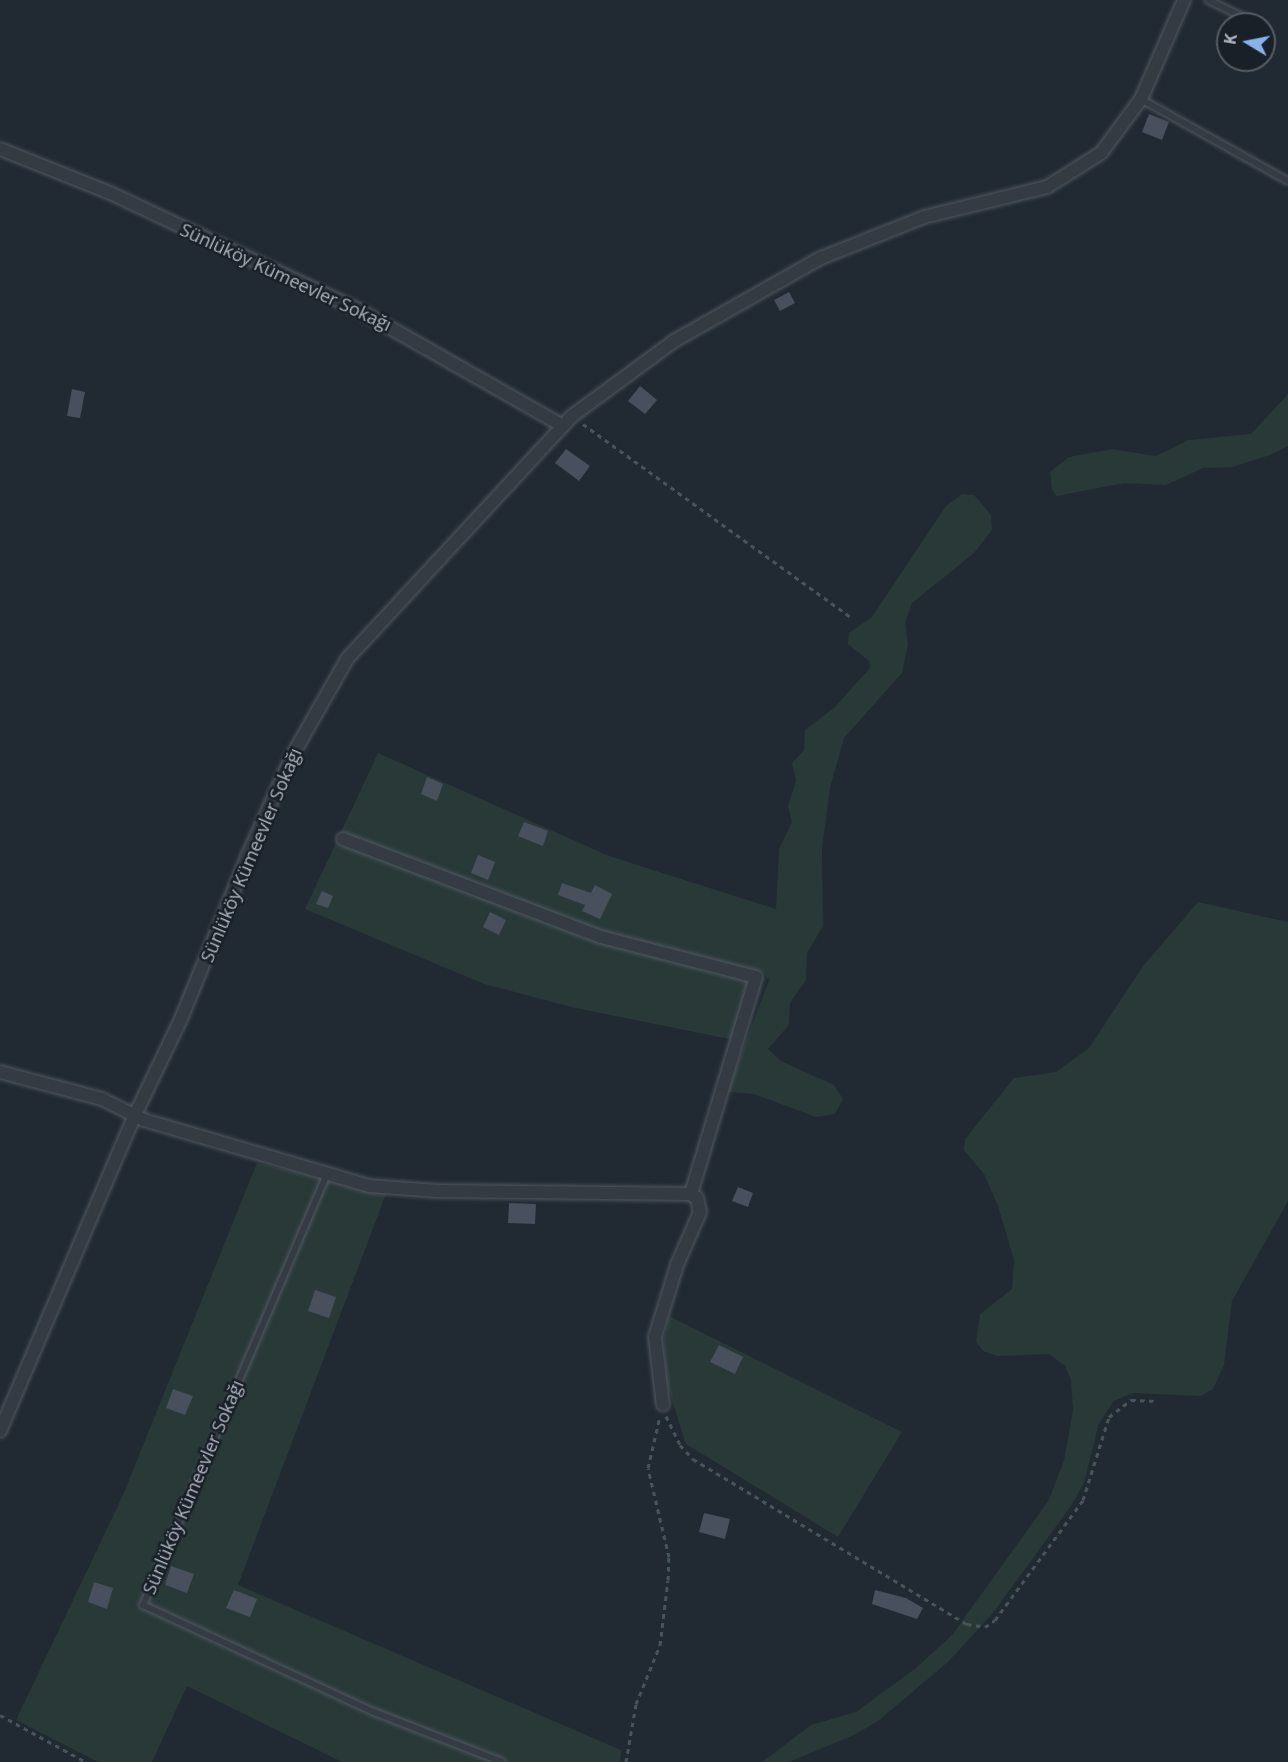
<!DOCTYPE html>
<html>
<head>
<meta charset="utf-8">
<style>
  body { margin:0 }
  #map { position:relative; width:1288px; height:1762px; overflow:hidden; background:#212932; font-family:"Open Sans",sans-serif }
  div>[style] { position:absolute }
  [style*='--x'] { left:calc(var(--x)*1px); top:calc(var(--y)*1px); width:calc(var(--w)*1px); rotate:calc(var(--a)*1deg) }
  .green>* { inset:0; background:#293938 }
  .building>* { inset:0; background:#47505c }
  .path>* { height:3px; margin-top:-1.5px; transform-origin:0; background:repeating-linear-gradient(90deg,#465658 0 4.5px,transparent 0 9px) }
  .roads { filter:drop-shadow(0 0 2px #515861) drop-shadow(0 0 2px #515861) }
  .lane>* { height:6px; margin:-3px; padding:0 3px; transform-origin:3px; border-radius:3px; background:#343b43 }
  .street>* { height:12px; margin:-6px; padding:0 6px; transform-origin:6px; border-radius:6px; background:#343b43 }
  span { translate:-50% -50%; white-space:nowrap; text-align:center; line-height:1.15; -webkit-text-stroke:5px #192027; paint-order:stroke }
  .street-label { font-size:18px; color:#aeb5c0 }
  .north { position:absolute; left:1216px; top:12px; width:60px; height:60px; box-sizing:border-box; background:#192027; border:2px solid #555c64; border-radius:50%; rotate:280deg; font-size:16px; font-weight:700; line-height:24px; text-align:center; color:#aeb5c0 }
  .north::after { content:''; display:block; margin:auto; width:21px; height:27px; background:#89b2ea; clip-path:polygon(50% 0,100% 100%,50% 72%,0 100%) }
</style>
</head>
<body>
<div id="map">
  <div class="green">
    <i style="clip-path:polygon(1288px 394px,1288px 446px,1270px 455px,1232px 467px,1203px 468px,1166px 485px,1125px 483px,1056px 496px,1052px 489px,1050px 472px,1069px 457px,1112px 449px,1156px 456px,1189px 440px,1251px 434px)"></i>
    <i style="clip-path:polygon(962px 494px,974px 495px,983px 505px,991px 515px,992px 530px,974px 553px,912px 603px,905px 622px,908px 645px,902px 673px,844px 738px,830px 788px,822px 849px,823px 926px,807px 953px,806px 980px,790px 1003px,789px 1025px,768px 1049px,781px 1061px,834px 1085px,843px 1099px,835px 1114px,816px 1117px,754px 1094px,727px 1092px,769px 980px,761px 970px,734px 1040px,571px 1007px,484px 984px,305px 909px,378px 753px,609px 856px,776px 909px,779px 849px,792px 822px,788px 806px,796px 781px,792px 763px,804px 750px,805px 730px,834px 708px,870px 668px,869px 661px,848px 644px,849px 633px,872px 617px,946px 506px)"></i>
    <i style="clip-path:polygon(1198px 902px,1288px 922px,1288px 1201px,1232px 1301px,1224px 1365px,1213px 1389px,1201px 1396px,1133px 1393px,1114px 1401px,1099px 1423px,1084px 1483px,1071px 1506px,993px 1613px,948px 1662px,878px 1721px,854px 1735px,789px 1762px,762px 1762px,811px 1725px,856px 1712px,916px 1668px,952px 1635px,1049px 1500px,1064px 1460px,1073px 1410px,1071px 1380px,1065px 1366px,1049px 1354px,997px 1356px,983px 1351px,976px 1342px,980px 1314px,1012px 1289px,1014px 1260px,998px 1206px,984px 1174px,964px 1150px,965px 1139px,1014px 1078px,1056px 1072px,1089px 1048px,1144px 965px)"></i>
    <i style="clip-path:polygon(257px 1163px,386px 1194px,238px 1585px,621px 1750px,620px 1762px,342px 1762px,187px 1686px,152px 1762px,98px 1762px,16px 1720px,123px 1495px)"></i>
    <i style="clip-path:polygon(669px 1316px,902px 1432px,838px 1537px,686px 1444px,666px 1381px,664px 1338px)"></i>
  </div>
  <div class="building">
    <i style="clip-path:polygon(1149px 114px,1169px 122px,1162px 140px,1142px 132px)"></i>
    <i style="clip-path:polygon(789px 292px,795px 303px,780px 311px,774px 300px)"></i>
    <i style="clip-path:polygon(640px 386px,657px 400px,645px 414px,628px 401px)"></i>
    <i style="clip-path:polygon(72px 389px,85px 392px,80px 418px,67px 416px)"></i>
    <i style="clip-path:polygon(566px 449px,590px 466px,579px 481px,555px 463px)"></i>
    <i style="clip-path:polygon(427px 777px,443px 784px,437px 801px,421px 794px)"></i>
    <i style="clip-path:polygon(524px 822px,548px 831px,543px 846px,518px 836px)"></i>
    <i style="clip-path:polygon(478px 855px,495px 862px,488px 880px,471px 873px)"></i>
    <i style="clip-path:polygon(562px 883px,591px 893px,595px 885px,612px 894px,600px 919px,582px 911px,585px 905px,558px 895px)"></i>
    <i style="clip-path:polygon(322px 891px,333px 896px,328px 908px,316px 904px)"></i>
    <i style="clip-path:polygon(490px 912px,506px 920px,499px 935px,483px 927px)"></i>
    <i style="clip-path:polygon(738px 1187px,753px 1193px,748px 1207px,732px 1201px)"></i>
    <i style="clip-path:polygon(509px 1203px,536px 1204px,535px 1224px,508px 1223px)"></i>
    <i style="clip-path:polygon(315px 1290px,336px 1297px,329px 1318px,308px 1311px)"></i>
    <i style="clip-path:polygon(719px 1345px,743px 1357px,735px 1374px,710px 1362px)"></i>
    <i style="clip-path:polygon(173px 1389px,193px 1396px,185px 1415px,166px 1408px)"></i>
    <i style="clip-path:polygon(704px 1513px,730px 1519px,725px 1539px,699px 1532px)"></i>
    <i style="clip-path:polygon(171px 1566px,194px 1574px,187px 1593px,165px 1585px)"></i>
    <i style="clip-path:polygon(94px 1582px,113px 1588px,107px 1609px,88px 1602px)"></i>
    <i style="clip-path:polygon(234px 1590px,257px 1599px,250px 1617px,226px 1608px)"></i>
    <i style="clip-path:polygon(875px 1590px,906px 1598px,923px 1608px,917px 1619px,872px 1604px)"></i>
  </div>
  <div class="path">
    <i style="--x:583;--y:424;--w:330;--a:35.8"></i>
    <i style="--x:666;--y:1416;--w:32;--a:64"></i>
    <i style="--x:680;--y:1445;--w:19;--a:47"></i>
    <i style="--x:693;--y:1459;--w:320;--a:31.1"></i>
    <i style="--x:967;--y:1624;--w:18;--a:9"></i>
    <i style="--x:985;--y:1627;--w:12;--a:-35"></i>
    <i style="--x:995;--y:1620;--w:149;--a:-53.7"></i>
    <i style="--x:1083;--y:1500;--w:87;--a:-72.6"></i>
    <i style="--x:1109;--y:1417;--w:28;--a:-38"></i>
    <i style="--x:1131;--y:1400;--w:26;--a:2"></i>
    <i style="--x:0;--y:1715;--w:98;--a:28.7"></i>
    <i style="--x:626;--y:1762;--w:59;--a:-80.2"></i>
    <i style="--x:636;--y:1704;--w:64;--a:-67.9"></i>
    <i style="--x:660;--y:1645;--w:65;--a:-83"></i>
    <i style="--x:668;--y:1580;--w:23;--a:-88"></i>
    <i style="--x:669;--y:1557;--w:91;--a:-103.3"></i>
    <i style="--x:648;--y:1468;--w:53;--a:-77"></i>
  </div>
  <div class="roads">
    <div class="lane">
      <i style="--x:1208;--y:0;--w:55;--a:26.1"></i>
      <i style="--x:1141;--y:99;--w:168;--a:29.2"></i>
      <i style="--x:327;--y:1174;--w:469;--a:113.1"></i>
      <i style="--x:143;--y:1605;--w:255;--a:24.9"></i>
      <i style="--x:374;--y:1712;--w:137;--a:21.3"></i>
    </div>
    <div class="street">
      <i style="--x:0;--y:149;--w:118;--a:21.8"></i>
      <i style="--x:110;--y:193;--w:273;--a:25.2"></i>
      <i style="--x:357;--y:309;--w:237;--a:29.6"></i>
      <i style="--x:343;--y:839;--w:276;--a:20.8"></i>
      <i style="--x:601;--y:937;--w:160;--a:14.5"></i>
      <i style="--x:756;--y:977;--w:227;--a:106.7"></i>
      <i style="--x:0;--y:1072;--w:106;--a:14.8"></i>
      <i style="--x:102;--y:1099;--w:47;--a:26.6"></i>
      <i style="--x:144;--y:1120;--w:234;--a:16.3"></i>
      <i style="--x:369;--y:1186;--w:69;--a:4.1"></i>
      <i style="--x:438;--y:1191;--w:253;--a:0.7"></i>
      <i style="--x:691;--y:1194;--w:7;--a:34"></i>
      <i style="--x:697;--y:1198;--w:14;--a:78"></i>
      <i style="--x:700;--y:1212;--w:58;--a:113.5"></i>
      <i style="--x:677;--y:1265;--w:75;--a:107"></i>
      <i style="--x:655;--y:1337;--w:68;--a:83.3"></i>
      <i style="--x:0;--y:1431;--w:344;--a:-66.9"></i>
      <i style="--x:135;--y:1115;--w:106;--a:-64.4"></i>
      <i style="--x:181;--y:1019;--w:175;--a:-67.8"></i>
      <i style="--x:247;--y:857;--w:111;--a:-66"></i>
      <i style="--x:292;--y:756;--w:112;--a:-60.4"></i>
      <i style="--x:347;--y:659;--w:331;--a:-47.2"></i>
      <i style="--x:572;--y:416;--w:127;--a:-36.3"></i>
      <i style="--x:674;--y:341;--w:169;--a:-29.5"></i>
      <i style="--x:821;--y:258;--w:111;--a:-21.7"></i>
      <i style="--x:924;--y:217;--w:127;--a:-13.7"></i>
      <i style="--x:1047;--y:187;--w:64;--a:-32.2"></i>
      <i style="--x:1101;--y:153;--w:67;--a:-53.5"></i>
      <i style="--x:1141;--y:99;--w:108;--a:-66.5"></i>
    </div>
  </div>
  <div class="street-label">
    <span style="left:286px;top:277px;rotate:25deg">Sünlüköy Kümeevler Sokağı</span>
    <span style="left:251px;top:855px;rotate:-67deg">Sünlüköy Kümeevler Sokağı</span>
    <span style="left:193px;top:1487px;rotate:-67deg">Sünlüköy Kümeevler Sokağı</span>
  </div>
  <div class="north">K</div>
</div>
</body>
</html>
